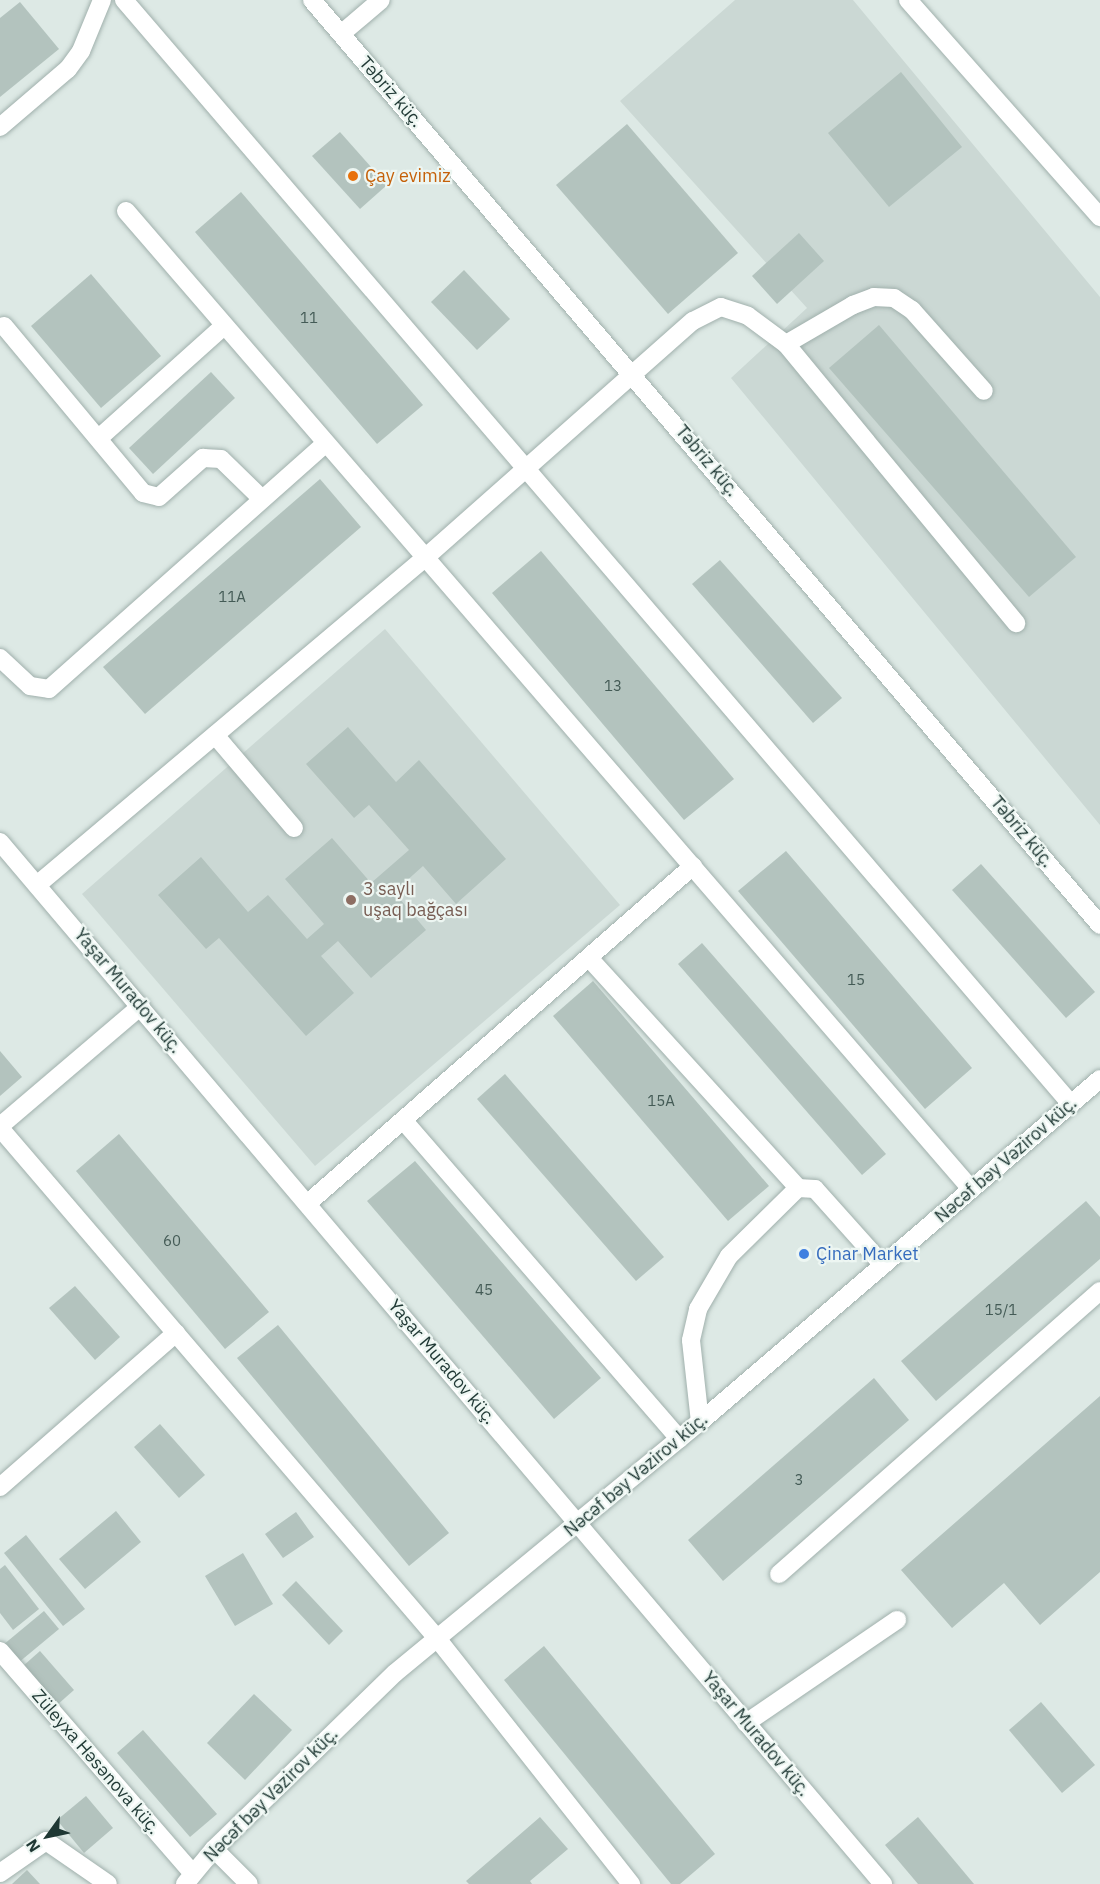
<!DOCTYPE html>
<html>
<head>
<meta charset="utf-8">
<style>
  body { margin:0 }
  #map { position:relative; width:1100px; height:1884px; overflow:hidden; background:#dde9e5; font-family:"IBM Plex Sans",sans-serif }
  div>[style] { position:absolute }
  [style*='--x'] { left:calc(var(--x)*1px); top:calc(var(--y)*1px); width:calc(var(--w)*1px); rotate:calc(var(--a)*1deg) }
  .built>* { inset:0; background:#cbd8d4 }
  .building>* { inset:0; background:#b3c3be }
  .roads { filter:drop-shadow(0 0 2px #a0b0ac) drop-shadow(0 0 2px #a0b0ac) }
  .service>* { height:18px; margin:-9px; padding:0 9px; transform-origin:9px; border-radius:9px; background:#fff }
  .minor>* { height:18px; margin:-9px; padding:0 9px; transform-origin:9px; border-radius:9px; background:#fff }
  .secondary>* { height:18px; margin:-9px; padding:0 9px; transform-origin:9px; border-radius:9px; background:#fff }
  .dots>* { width:16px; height:16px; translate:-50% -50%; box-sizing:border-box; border:3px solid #edf6f2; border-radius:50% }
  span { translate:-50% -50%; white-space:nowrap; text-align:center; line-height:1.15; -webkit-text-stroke:4.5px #edf6f2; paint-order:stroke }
  .number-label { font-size:15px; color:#445b56 }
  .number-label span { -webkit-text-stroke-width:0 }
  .street-label { font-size:18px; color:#1f3834 }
  .food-label { font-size:18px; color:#c56008 }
  .left { translate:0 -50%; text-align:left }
  .education-label { font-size:18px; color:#785e54 }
  .shop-label { font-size:18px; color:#366cbe }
  .north { position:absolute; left:18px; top:1806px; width:60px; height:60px; -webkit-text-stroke:4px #edf6f2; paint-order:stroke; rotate:237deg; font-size:16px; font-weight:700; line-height:24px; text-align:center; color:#1f3834 }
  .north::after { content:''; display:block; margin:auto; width:21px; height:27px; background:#1f3834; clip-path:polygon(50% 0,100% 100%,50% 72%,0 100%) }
</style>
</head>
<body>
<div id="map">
  <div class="built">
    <i style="clip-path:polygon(735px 0,853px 0,1100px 297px,1100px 825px,731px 378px,807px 308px,620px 101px)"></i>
    <i style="clip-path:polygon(385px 629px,620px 905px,315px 1166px,82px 894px)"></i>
  </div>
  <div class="building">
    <i style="clip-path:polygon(20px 2px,59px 49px,0 97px,0 18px)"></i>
    <i style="clip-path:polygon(901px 72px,962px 147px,889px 207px,828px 133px)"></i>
    <i style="clip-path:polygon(627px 124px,738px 253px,668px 314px,556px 185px)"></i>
    <i style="clip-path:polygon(340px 132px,387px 185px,360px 209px,312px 156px)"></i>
    <i style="clip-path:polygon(241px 192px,423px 405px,377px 444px,195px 232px)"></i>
    <i style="clip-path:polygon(799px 233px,824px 261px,777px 304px,752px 276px)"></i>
    <i style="clip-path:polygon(464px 270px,510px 319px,477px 350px,431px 302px)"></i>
    <i style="clip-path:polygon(91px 274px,161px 356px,101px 408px,31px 326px)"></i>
    <i style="clip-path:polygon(879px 325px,1076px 557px,1029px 597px,829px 368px)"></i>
    <i style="clip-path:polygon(211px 372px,235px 398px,153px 474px,129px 448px)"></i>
    <i style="clip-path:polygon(320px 479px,361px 527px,145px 714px,103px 667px)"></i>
    <i style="clip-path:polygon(541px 551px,734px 779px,684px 820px,492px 593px)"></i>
    <i style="clip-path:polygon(720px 560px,842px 698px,813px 723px,692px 584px)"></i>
    <i style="clip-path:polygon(348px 727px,396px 782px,419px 760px,506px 859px,456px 904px,423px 866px,394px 892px,426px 930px,371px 978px,338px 941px,321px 956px,354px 993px,306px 1036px,219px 938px,206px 949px,158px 895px,201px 857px,248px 912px,268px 895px,307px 939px,324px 924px,285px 879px,332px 838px,371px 883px,409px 850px,369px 805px,354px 818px,306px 764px)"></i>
    <i style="clip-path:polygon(786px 851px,972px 1068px,925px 1109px,738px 891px)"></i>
    <i style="clip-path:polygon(981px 864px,1095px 992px,1066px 1018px,952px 890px)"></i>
    <i style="clip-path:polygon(702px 943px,886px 1154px,862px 1175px,678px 964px)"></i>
    <i style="clip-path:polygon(593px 981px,769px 1186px,728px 1221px,553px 1016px)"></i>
    <i style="clip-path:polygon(0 1051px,22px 1077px,0 1096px)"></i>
    <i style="clip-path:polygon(505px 1074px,664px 1257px,636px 1281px,477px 1099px)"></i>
    <i style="clip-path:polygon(119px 1134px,269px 1312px,225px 1349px,76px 1171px)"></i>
    <i style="clip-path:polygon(415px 1161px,601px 1378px,554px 1419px,367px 1201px)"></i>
    <i style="clip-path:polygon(1086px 1201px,1100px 1217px,1100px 1259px,936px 1401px,901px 1361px)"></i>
    <i style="clip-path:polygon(75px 1286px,120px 1337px,95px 1360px,49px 1308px)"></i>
    <i style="clip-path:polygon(278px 1325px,449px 1533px,409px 1566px,237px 1358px)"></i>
    <i style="clip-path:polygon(874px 1378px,909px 1420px,723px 1581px,688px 1540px)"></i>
    <i style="clip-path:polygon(1100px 1396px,1100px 1572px,1040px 1625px,1004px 1583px,952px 1628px,901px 1570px)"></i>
    <i style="clip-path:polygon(160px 1424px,205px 1475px,179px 1498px,134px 1447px)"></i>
    <i style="clip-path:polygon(116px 1511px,141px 1542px,85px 1589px,59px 1559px)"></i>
    <i style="clip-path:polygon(296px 1512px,314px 1537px,283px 1558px,265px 1534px)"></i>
    <i style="clip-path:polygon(26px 1535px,85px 1609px,63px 1626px,4px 1553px)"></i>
    <i style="clip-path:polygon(243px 1553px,273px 1604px,235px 1626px,205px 1576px)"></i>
    <i style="clip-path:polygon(5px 1565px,39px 1609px,13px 1630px,0 1613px,0 1569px)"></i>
    <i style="clip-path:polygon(296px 1581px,343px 1631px,329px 1645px,282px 1595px)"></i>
    <i style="clip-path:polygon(44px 1611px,59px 1629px,18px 1663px,3px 1645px)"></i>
    <i style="clip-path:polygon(544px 1646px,715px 1854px,680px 1884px,671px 1884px,504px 1680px)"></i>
    <i style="clip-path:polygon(40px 1651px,74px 1690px,57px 1705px,23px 1666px)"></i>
    <i style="clip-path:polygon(254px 1694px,292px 1730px,245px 1780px,207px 1743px)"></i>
    <i style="clip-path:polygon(1041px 1702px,1095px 1765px,1062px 1793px,1009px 1730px)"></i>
    <i style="clip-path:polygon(143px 1730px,217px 1814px,190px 1837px,117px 1753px)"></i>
    <i style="clip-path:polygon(86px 1796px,113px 1828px,84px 1853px,57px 1820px)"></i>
    <i style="clip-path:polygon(540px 1817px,568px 1849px,530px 1881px,532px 1884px,469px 1884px,466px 1881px)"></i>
    <i style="clip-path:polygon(918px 1817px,974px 1884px,918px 1884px,885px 1845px)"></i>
    <i style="clip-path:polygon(27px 1870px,40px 1884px,12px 1884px)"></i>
  </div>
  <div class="roads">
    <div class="service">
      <i style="--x:124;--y:0;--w:1455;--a:49.38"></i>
      <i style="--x:908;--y:0;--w:290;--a:48.5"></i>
      <i style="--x:341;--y:34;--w:52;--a:-40.4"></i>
      <i style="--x:0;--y:127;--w:89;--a:-40.5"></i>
      <i style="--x:68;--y:69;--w:22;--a:-54"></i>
      <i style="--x:81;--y:51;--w:55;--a:-67.6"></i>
      <i style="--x:126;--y:211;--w:1292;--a:49.17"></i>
      <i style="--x:4;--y:326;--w:217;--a:50.2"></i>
      <i style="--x:143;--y:493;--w:16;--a:14"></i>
      <i style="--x:159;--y:497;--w:59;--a:-41.6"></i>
      <i style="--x:203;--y:458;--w:18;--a:3"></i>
      <i style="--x:221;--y:459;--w:57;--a:44.3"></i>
      <i style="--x:786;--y:344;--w:362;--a:50.5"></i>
      <i style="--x:99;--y:438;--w:168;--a:-41.9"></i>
      <i style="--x:0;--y:658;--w:41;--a:43"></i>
      <i style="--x:30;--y:686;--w:19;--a:9"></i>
      <i style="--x:49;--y:689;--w:370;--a:-41.6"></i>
      <i style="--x:215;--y:735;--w:122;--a:49.7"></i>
      <i style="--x:37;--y:885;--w:509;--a:-40.14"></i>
      <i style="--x:426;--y:557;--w:356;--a:-41.5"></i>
      <i style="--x:693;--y:321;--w:31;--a:-27"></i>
      <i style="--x:721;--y:307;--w:28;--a:18"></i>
      <i style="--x:748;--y:316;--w:47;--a:36.4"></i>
      <i style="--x:786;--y:344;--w:78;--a:-30.2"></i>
      <i style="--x:853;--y:305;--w:22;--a:-21"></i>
      <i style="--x:874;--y:297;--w:20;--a:3"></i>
      <i style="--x:894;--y:298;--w:22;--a:34"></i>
      <i style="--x:912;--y:310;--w:108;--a:48.4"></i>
      <i style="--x:589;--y:958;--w:311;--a:47.7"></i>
      <i style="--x:403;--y:1120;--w:422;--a:49.1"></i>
      <i style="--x:0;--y:1126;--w:185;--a:-40.4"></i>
      <i style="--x:0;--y:1128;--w:670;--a:49.42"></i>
      <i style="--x:307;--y:1204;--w:513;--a:-41.21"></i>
      <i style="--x:700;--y:1422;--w:82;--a:-96.3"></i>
      <i style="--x:691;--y:1340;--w:32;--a:-77"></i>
      <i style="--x:698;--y:1309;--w:61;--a:-59.7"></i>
      <i style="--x:729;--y:1256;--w:97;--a:-44.6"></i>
      <i style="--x:798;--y:1188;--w:17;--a:3"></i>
      <i style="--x:815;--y:1189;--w:102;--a:48.2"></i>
      <i style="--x:0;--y:1487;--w:234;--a:-41.2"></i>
      <i style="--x:779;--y:1574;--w:428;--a:-41.4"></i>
      <i style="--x:746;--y:1723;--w:183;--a:-34.3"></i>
      <i style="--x:0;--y:1873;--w:56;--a:-34.8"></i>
      <i style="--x:46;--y:1841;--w:75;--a:34.7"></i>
    </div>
    <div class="minor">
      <i style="--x:0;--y:842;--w:1366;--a:49.72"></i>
      <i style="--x:436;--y:1637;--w:315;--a:51.7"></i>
      <i style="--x:0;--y:1651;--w:294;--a:49.1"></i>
      <i style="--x:214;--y:1849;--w:49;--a:45"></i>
      <i style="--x:185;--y:1884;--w:45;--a:-50.4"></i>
      <i style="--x:214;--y:1849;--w:252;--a:-44.2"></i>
      <i style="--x:395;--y:1673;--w:395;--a:-39.5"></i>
      <i style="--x:700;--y:1422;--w:527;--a:-40.61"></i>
    </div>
    <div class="secondary">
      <i style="--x:312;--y:0;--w:1215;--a:49.57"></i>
    </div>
  </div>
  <div class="dots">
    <i style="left:353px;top:176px;background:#e8710a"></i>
    <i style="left:351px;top:900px;background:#8d6e63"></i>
    <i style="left:804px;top:1254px;background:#3f7fe0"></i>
  </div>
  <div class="number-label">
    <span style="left:309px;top:318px">11</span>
    <span style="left:232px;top:597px">11A</span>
    <span style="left:613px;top:686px">13</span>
    <span style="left:856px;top:980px">15</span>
    <span style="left:661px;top:1101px">15A</span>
    <span style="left:172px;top:1241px">60</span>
    <span style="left:484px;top:1290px">45</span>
    <span style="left:1001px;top:1310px">15/1</span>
    <span style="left:799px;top:1480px">3</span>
  </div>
  <div class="street-label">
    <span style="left:391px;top:92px;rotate:49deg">Təbriz küç.</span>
    <span style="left:707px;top:461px;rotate:50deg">Təbriz küç.</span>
    <span style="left:1022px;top:832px;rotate:50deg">Təbriz küç.</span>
    <span style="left:128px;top:991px;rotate:50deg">Yaşar Muradov küç.</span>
    <span style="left:1006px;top:1160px;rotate:-41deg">Nəcəf bəy Vəzirov küç.</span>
    <span style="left:442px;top:1362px;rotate:50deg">Yaşar Muradov küç.</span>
    <span style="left:636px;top:1475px;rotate:-40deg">Nəcəf bəy Vəzirov küç.</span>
    <span style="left:756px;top:1734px;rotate:50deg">Yaşar Muradov küç.</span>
    <span style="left:96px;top:1762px;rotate:49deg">Züleyxa Həsənova küç.</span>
    <span style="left:271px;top:1795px;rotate:-45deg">Nəcəf bəy Vəzirov küç.</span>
  </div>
  <div class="food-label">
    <span class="left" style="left:365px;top:176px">Çay evimiz</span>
  </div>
  <div class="education-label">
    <span class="left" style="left:363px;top:900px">3 saylı<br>uşaq bağçası</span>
  </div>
  <div class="shop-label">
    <span class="left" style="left:816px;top:1254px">Çinar Market</span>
  </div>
  <div class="north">N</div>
</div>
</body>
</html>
